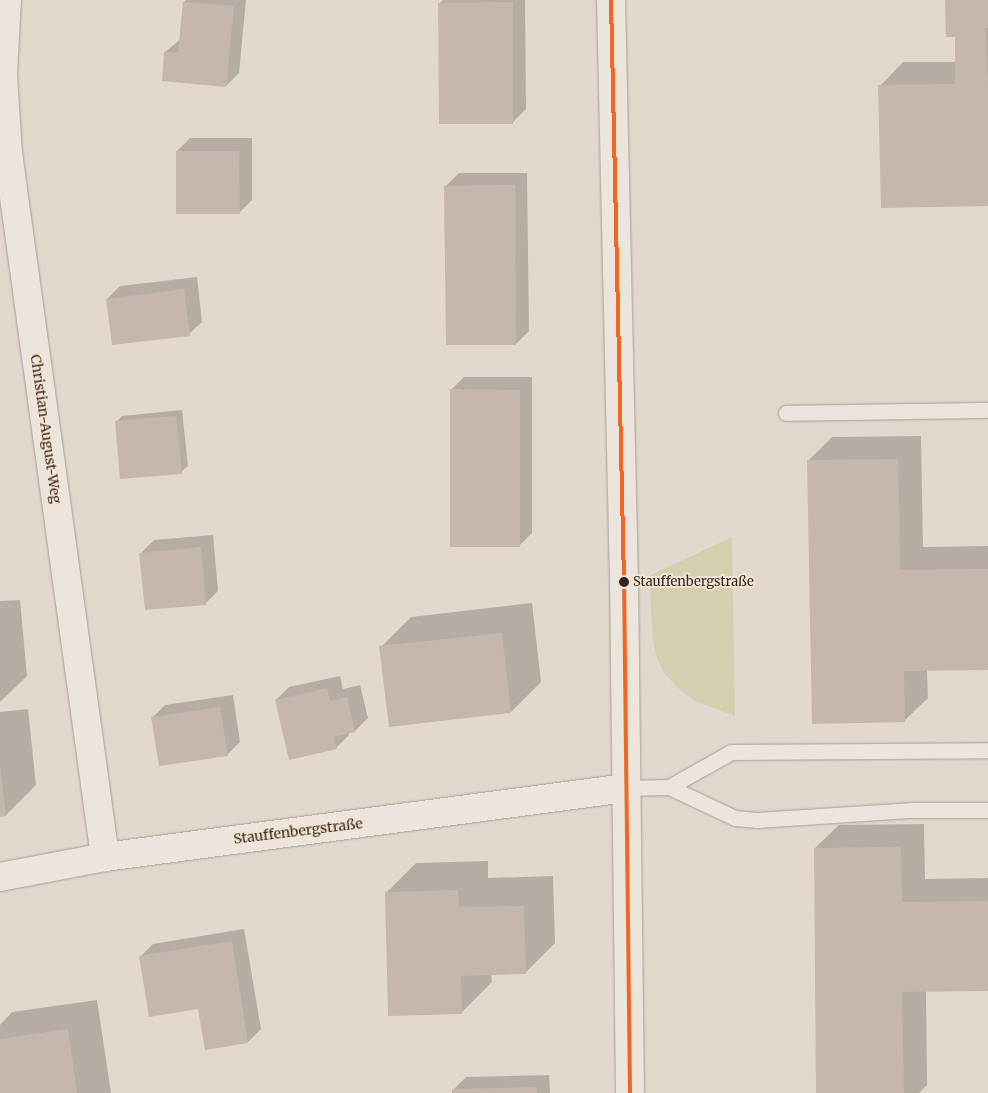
<!DOCTYPE html>
<html>
<head>
<meta charset="utf-8">
<style>
  body { margin:0 }
  #map { position:relative; width:988px; height:1093px; overflow:hidden; background:#e3d8cd; font-family:Merriweather,serif }
  div>[style] { position:absolute }
  [style*='--x'] { left:calc(var(--x)*1px); top:calc(var(--y)*1px); width:calc(var(--w)*1px); rotate:calc(var(--a)*1deg) }
  .green>* { inset:0; background:#d5cfb0 }
  .shadow>* { inset:0; background:#0003 }
  .building>* { inset:0; background:#c6b7ae }
  .roads { filter:drop-shadow(0 0 1px #a89e96) drop-shadow(0 0 1px #a89e96) }
  .lane>* { height:15px; margin:-7.5px; padding:0 7.5px; transform-origin:7.5px; border-radius:7.5px; background:#ebe5de }
  .street>* { height:28px; margin:-14px; padding:0 14px; transform-origin:14px; border-radius:14px; background:#ebe5de }
  .bus-1>* { height:4px; margin:-2px; padding:0 2px; transform-origin:2px; border-radius:2px; background:#f26522 }
  .dots>* { width:14px; height:14px; translate:-50% -50%; box-sizing:border-box; border:2px solid #f3e5d4; border-radius:50% }
  span { translate:-50% -50%; white-space:nowrap; text-align:center; line-height:1.15; -webkit-text-stroke:4px #f3e5d4; paint-order:stroke }
  .bus-label { font-size:13px; color:#36261f }
  .left { translate:0 -50%; text-align:left }
  .street-label { font-size:14px; color:#36261f }
</style>
</head>
<body>
<div id="map">
  <div class="green">
    <i style="clip-path:polygon(732px 537px,735px 716px,693px 700px,678px 688px,664px 673px,657px 658px,653px 641px,649px 576px)"></i>
  </div>
  <div class="shadow">
    <i style="clip-path:polygon(186px 0,246px 0,239px 73px,226px 86px,165px 52px,181px 39px,184px 2px)"></i>
    <i style="clip-path:polygon(443px 0,525px 0,526px 109px,513px 122px,440px 3px)"></i>
    <i style="clip-path:polygon(946px 0,988px 0,988px 205px,880px 86px,903px 62px,956px 62px,956px 35px)"></i>
    <i style="clip-path:polygon(190px 138px,252px 138px,252px 200px,239px 213px,177px 151px)"></i>
    <i style="clip-path:polygon(459px 173px,527px 173px,529px 331px,516px 344px,446px 186px)"></i>
    <i style="clip-path:polygon(197px 277px,202px 322px,189px 334px,107px 299px,120px 286px)"></i>
    <i style="clip-path:polygon(464px 377px,532px 377px,532px 533px,519px 546px,451px 390px)"></i>
    <i style="clip-path:polygon(182px 410px,188px 466px,181px 472px,116px 422px,122px 416px)"></i>
    <i style="clip-path:polygon(921px 436px,923px 547px,988px 546px,988px 668px,927px 669px,928px 698px,904px 721px,808px 461px,832px 437px)"></i>
    <i style="clip-path:polygon(213px 535px,218px 591px,205px 604px,141px 553px,154px 540px)"></i>
    <i style="clip-path:polygon(20px 600px,27px 676px,0 702px,0 601px)"></i>
    <i style="clip-path:polygon(532px 603px,541px 682px,511px 712px,381px 647px,411px 617px)"></i>
    <i style="clip-path:polygon(340px 676px,343px 689px,360px 685px,368px 718px,355px 731px,348px 732px,349px 735px,336px 748px,276px 700px,289px 687px)"></i>
    <i style="clip-path:polygon(233px 695px,240px 742px,227px 755px,152px 718px,165px 705px)"></i>
    <i style="clip-path:polygon(28px 709px,36px 785px,6px 815px,0 816px,0 712px)"></i>
    <i style="clip-path:polygon(924px 824px,925px 879px,988px 878px,988px 990px,926px 990px,927px 1085px,919px 1093px,818px 1093px,815px 848px,839px 825px)"></i>
    <i style="clip-path:polygon(488px 861px,488px 878px,553px 876px,555px 943px,525px 973px,491px 974px,492px 982px,462px 1012px,386px 893px,416px 863px)"></i>
    <i style="clip-path:polygon(244px 929px,261px 1029px,248px 1042px,206px 1048px,199px 1007px,140px 957px,153px 944px)"></i>
    <i style="clip-path:polygon(97px 1000px,111px 1093px,0 1093px,0 1025px,12px 1012px)"></i>
    <i style="clip-path:polygon(549px 1075px,550px 1093px,453px 1093px,453px 1090px,466px 1077px)"></i>
  </div>
  <div class="building">
    <i style="clip-path:polygon(945px 0,988px 0,988px 28px,985px 28px,988px 83px,988px 206px,881px 208px,878px 85px,955px 84px,955px 37px,946px 37px)"></i>
    <i style="clip-path:polygon(183px 2px,234px 6px,226px 87px,162px 81px,164px 52px,178px 52px)"></i>
    <i style="clip-path:polygon(513px 2px,513px 124px,439px 124px,438px 3px)"></i>
    <i style="clip-path:polygon(176px 151px,239px 151px,240px 214px,176px 214px)"></i>
    <i style="clip-path:polygon(515px 185px,516px 345px,446px 345px,444px 186px)"></i>
    <i style="clip-path:polygon(184px 289px,190px 336px,112px 345px,106px 299px)"></i>
    <i style="clip-path:polygon(450px 389px,520px 390px,520px 547px,450px 547px)"></i>
    <i style="clip-path:polygon(176px 416px,182px 474px,120px 479px,115px 421px)"></i>
    <i style="clip-path:polygon(898px 459px,900px 570px,988px 569px,988px 670px,904px 671px,905px 722px,812px 724px,807px 460px)"></i>
    <i style="clip-path:polygon(201px 547px,206px 605px,145px 610px,139px 553px)"></i>
    <i style="clip-path:polygon(502px 633px,511px 713px,389px 727px,379px 646px)"></i>
    <i style="clip-path:polygon(327px 688px,330px 701px,347px 697px,355px 732px,334px 737px,337px 749px,289px 760px,275px 700px)"></i>
    <i style="clip-path:polygon(220px 707px,228px 756px,159px 766px,151px 717px)"></i>
    <i style="clip-path:polygon(0 765px,6px 816px,0 817px)"></i>
    <i style="clip-path:polygon(901px 847px,902px 902px,988px 901px,988px 991px,902px 992px,904px 1093px,816px 1093px,814px 848px)"></i>
    <i style="clip-path:polygon(458px 890px,459px 907px,524px 906px,526px 974px,461px 976px,462px 1014px,388px 1016px,385px 892px)"></i>
    <i style="clip-path:polygon(232px 941px,248px 1043px,205px 1050px,198px 1009px,149px 1017px,139px 956px)"></i>
    <i style="clip-path:polygon(68px 1029px,77px 1093px,0 1093px,0 1039px)"></i>
    <i style="clip-path:polygon(537px 1087px,537px 1093px,452px 1093px,452px 1089px)"></i>
  </div>
  <div class="roads">
    <div class="lane">
      <i style="--x:786;--y:413;--w:202;--a:-0.9"></i>
      <i style="--x:669;--y:787;--w:71;--a:-29.4"></i>
      <i style="--x:731;--y:752;--w:257;--a:-0.4"></i>
      <i style="--x:626;--y:788;--w:43;--a:-1.3"></i>
      <i style="--x:669;--y:787;--w:73;--a:25.2"></i>
      <i style="--x:735;--y:818;--w:22;--a:5"></i>
      <i style="--x:757;--y:820;--w:153;--a:-3.7"></i>
      <i style="--x:910;--y:810;--w:78;--a:0"></i>
    </div>
    <div class="street">
      <i style="--x:7;--y:0;--w:75;--a:93.1"></i>
      <i style="--x:3;--y:75;--w:78;--a:86.3"></i>
      <i style="--x:8;--y:153;--w:711;--a:82.15"></i>
      <i style="--x:611;--y:0;--w:580;--a:88.72"></i>
      <i style="--x:624;--y:580;--w:513;--a:89.33"></i>
      <i style="--x:0;--y:877;--w:107;--a:-10.8"></i>
      <i style="--x:105;--y:857;--w:526;--a:-7.54"></i>
    </div>
  </div>
  <div class="bus-1">
    <i style="--x:611;--y:0;--w:580;--a:88.72"></i>
    <i style="--x:624;--y:580;--w:513;--a:89.33"></i>
  </div>
  <div class="dots">
    <i style="left:624px;top:582px;background:#36261f"></i>
  </div>
  <div class="bus-label">
    <span class="left" style="left:633px;top:582px">Stauffenbergstraße</span>
  </div>
  <div class="street-label">
    <span style="left:46px;top:429px;rotate:82deg">Christian-August-Weg</span>
    <span style="left:298px;top:831px;rotate:-7deg">Stauffenbergstraße</span>
  </div>
</div>
</body>
</html>
